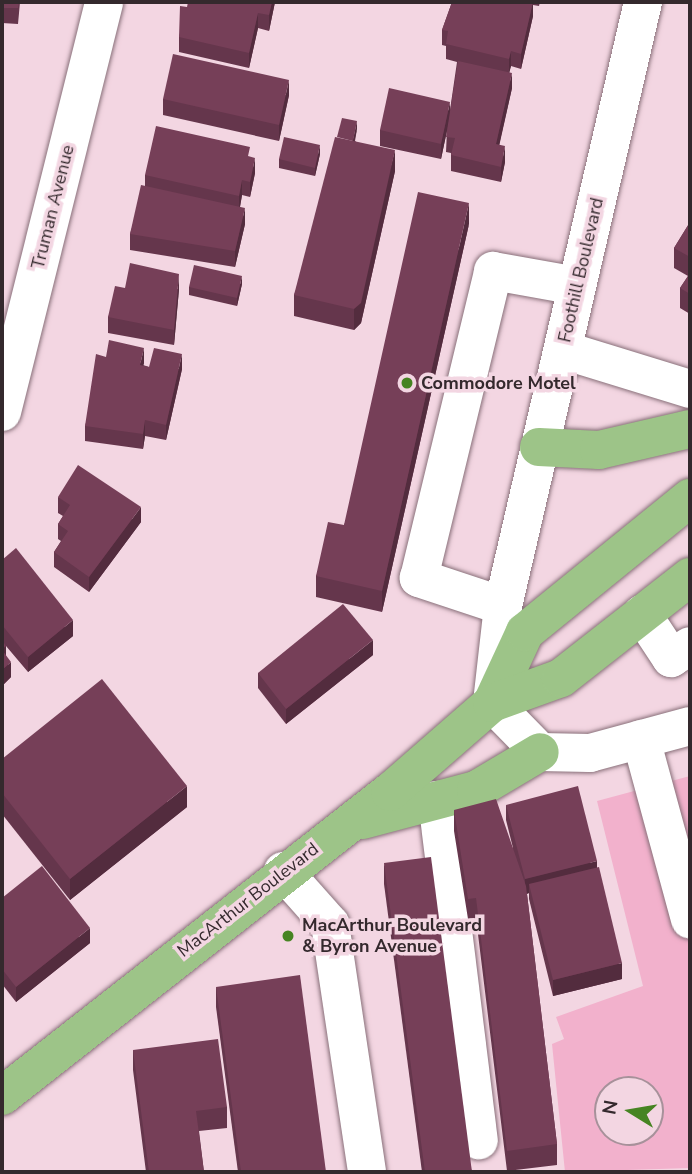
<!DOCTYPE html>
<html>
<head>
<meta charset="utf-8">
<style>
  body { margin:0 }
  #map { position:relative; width:692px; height:1174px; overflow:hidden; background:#f3d6e2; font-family:"Nunito Sans",sans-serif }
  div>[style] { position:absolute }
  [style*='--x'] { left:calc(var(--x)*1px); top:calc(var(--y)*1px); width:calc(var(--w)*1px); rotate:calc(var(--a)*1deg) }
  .green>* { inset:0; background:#f2b1cc }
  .roads { filter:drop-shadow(0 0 2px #89707a) drop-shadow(0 0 2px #89707a) }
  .minor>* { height:38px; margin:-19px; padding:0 19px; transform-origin:19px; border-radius:19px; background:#fff }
  .major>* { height:38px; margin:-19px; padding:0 19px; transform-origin:19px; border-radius:19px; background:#9dc488 }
  .wall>* { inset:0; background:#65364c }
  .shaded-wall>* { inset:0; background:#532c3e }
  .building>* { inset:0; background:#763f58 }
  .dots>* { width:19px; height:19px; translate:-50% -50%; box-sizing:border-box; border:4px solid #f3d6e2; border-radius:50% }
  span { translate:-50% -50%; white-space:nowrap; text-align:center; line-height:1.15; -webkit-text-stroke:7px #f3d6e2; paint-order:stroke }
  .street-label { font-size:18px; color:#34292d }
  .poi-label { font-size:18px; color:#34292d; font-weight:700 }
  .left { translate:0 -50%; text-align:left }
  .frame { position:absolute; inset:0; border:4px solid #34292d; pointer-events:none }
  .north { position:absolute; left:594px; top:1076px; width:70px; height:70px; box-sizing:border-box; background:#f3d6e2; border:2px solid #a7919a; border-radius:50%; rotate:281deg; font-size:19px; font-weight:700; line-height:28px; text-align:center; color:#34292d }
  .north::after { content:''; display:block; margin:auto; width:24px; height:32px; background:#468422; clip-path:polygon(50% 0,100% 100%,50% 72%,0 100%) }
</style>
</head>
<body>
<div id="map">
  <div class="green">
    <i style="clip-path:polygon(evenodd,690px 776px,690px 1168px,565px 1172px,552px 1044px,564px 1039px,556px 1017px,643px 986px,597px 801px,690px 776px,608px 1090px,650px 1090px,650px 1132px,608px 1132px,608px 1090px)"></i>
  </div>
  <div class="roads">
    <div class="minor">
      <i style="--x:643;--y:2;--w:620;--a:103.05"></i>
      <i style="--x:503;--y:606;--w:98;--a:96.5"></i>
      <i style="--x:492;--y:703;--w:69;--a:45.6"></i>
      <i style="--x:540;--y:752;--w:50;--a:1.1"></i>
      <i style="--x:590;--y:753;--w:104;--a:-15.1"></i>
      <i style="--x:563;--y:350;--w:133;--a:17.1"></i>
      <i style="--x:2;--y:412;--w:422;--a:-76"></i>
      <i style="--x:503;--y:606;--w:89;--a:-161.6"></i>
      <i style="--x:419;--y:578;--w:316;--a:-76.4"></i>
      <i style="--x:493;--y:271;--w:85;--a:10.1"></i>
      <i style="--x:642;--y:614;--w:53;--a:56.6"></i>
      <i style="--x:671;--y:658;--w:22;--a:-32"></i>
      <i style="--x:641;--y:739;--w:187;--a:74.8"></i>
      <i style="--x:437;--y:800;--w:343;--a:83"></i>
      <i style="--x:283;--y:871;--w:71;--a:48.4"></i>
      <i style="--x:330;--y:924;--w:250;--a:81.5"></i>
    </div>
    <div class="major">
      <i style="--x:539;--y:447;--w:60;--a:2.9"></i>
      <i style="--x:599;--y:450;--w:93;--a:-13"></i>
      <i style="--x:492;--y:703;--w:78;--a:-65.1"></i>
      <i style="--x:525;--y:632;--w:213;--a:-39.1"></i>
      <i style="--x:363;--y:820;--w:117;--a:-14.9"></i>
      <i style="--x:476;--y:790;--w:74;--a:-30.7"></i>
      <i style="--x:2;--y:1096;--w:493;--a:-38.1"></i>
      <i style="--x:390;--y:792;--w:135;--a:-41.1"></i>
      <i style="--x:492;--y:703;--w:73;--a:-19.9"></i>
      <i style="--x:561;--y:678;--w:164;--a:-38.1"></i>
    </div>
  </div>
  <div class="wall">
    <i style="clip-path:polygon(2px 2px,20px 2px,18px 24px,2px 23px)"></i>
    <i style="clip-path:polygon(275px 2px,269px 31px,258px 28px,249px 68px,179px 52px,179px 37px,187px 7px)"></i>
    <i style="clip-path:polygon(452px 2px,540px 2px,539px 6px,533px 5px,533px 16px,521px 69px,511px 66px,509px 72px,512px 88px,499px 145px,505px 162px,501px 182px,451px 171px,451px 153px,446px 152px,447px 130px,441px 159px,380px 146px,380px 130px,450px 110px,457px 62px,446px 59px,446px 46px,442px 45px,442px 30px)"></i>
    <i style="clip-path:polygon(289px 95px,279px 141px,163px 115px,163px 99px)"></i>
    <i style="clip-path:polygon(357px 129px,355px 141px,395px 171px,361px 323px,354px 330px,294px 316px,294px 295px)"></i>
    <i style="clip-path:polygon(320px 154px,315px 176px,279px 168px,279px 159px)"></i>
    <i style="clip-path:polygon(250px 157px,255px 173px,250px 197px,242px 195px,240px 207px,245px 224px,235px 267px,130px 250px,130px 234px,145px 186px,145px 175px)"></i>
    <i style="clip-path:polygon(690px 222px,690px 314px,680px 308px,680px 288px,688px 276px,674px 268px,674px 248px)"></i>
    <i style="clip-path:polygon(469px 224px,382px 612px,316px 597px,316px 576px,344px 525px)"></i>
    <i style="clip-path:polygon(242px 284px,237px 306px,189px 295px,189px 287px)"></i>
    <i style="clip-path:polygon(125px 288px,179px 289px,174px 345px,108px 333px,108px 317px)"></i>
    <i style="clip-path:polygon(106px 357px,144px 363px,143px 365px,149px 367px,182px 369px,166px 440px,145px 436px,143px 449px,85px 441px,85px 426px)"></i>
    <i style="clip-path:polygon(58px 497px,141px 522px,89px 592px,54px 567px,54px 552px,61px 541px,58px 539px,58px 524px,63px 516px,58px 513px)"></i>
    <i style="clip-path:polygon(2px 560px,73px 636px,28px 672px,6px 646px,6px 656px,11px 677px,2px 686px)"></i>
    <i style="clip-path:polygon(373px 655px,286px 724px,258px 688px,258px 673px)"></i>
    <i style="clip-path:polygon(2px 759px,187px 807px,70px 900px,2px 814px)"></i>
    <i style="clip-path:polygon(506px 805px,597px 867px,622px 979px,553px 996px,529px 899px,529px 893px,527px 894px,557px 1144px,557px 1165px,507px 1171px,476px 918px,468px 919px,454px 831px,454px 810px,513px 848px,506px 820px)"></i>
    <i style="clip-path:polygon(384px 863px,472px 1172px,422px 1172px,384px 884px)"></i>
    <i style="clip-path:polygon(2px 898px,90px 943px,16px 1002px,2px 984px)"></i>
    <i style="clip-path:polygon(216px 987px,326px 1172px,238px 1172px,216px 1007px)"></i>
    <i style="clip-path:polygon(133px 1050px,227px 1107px,227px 1128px,199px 1131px,204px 1172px,146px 1172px,133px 1070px)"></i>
  </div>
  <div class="shaded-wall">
    <i style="clip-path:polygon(272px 2px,275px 2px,269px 31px,269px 15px)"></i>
    <i style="clip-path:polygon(533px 2px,533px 16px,521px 69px,521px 54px)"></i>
    <i style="clip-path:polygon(258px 13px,258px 28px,249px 68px,249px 53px)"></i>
    <i style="clip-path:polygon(511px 51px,511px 66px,509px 74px,509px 59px)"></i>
    <i style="clip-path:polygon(512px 73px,512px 88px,496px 160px,496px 144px)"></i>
    <i style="clip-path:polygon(289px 80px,289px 95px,279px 141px,279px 125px)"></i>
    <i style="clip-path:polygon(450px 102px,450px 117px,441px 159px,441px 144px)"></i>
    <i style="clip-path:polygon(357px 121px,357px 129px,352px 152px,352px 144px)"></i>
    <i style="clip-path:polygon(320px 145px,320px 154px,315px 176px,315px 168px)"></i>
    <i style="clip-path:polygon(505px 146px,505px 162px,501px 182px,501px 167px)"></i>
    <i style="clip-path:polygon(395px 150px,395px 171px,361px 323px,354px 330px,354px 309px)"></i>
    <i style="clip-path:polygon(255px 158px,255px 173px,250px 197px,250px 182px)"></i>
    <i style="clip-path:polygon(242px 180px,242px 195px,239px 212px,239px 196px)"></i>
    <i style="clip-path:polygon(469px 203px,469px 224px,382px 612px,382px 591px)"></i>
    <i style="clip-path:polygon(245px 208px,245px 224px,235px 267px,235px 251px)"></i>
    <i style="clip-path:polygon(179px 274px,179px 289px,174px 345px,174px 330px)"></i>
    <i style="clip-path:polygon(242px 276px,242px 284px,237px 306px,237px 298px)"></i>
    <i style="clip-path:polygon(144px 348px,144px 363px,140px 380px,140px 365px)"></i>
    <i style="clip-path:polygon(182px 354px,182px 369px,166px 440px,166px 425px)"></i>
    <i style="clip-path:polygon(145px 420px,145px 436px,143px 449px,143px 434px)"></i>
    <i style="clip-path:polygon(141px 507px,141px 522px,89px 592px,89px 577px)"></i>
    <i style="clip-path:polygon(73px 620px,73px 636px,28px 672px,28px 657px)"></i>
    <i style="clip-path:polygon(373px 640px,373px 655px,286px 724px,286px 709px)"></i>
    <i style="clip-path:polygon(6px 646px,6px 661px,2px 649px)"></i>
    <i style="clip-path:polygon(11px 662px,11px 677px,2px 686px,2px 670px)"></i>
    <i style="clip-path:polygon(187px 786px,187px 807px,70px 900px,70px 879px)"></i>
    <i style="clip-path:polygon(597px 861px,597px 876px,529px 884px,529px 893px,525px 894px,525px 879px)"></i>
    <i style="clip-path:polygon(90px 928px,90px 943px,16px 1002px,16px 987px)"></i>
    <i style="clip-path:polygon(622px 963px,622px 979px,553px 996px,553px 980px)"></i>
  </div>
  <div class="building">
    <i style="clip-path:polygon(2px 2px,19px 2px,18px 8px,2px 8px)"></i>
    <i style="clip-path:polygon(188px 2px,272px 2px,269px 15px,258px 13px,249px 53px,179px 37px,180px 6px,187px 7px)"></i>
    <i style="clip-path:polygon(452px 2px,533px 2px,521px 54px,511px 51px,509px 59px,446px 44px,448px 31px,442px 30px)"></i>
    <i style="clip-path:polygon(173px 54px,289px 80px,279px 125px,163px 99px)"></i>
    <i style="clip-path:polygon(458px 61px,512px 73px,496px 144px,505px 146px,501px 167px,451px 155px,455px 138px,446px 137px)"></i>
    <i style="clip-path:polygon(389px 88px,450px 102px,441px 144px,380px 130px)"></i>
    <i style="clip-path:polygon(342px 118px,357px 121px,353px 141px,337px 137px)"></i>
    <i style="clip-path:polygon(156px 126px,250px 147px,248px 156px,255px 158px,250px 182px,242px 180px,239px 196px,145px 175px)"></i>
    <i style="clip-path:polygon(284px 137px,320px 145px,315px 168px,279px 159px)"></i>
    <i style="clip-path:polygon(335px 137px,395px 150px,361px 303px,354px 309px,294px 295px)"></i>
    <i style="clip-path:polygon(141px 185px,245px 208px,235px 251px,130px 234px)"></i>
    <i style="clip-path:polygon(418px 192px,469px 203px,382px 591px,316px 576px,328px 522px,344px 525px)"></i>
    <i style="clip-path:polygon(690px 222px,690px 257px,674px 248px)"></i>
    <i style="clip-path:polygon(130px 263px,179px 274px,174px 330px,108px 317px,115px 286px,125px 288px)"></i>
    <i style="clip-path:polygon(194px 265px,242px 276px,237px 298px,189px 287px)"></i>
    <i style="clip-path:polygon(690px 273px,690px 294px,680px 288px)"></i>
    <i style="clip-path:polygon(109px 340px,144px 348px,140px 365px,149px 367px,154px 348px,182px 354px,166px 425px,145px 420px,143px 434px,85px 426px,96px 354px,106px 357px)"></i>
    <i style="clip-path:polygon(78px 465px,141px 507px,89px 577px,54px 552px,68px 531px,58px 524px,70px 505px,58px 497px)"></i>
    <i style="clip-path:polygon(16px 548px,73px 620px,28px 657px,2px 625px,2px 560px)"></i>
    <i style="clip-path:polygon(343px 604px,373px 640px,286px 709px,258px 673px)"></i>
    <i style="clip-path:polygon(2px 640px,6px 646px,2px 649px)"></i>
    <i style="clip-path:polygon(2px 650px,11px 662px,2px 670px)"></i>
    <i style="clip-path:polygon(102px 679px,187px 786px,70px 879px,2px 793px,2px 759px)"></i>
    <i style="clip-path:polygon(578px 786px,597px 861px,525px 879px,506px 805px)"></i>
    <i style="clip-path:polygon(496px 799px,526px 886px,557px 1144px,507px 1151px,476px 898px,468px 899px,454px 810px)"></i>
    <i style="clip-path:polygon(431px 857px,472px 1172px,425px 1172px,384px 863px)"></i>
    <i style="clip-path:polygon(42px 866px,90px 928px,16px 987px,2px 969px,2px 898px)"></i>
    <i style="clip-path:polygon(599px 867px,622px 963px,553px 980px,529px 884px)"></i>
    <i style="clip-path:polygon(300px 975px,326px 1172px,241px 1172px,216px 987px)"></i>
    <i style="clip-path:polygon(218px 1039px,227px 1107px,196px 1111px,204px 1172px,149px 1172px,133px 1050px)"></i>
  </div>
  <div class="dots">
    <i style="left:407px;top:383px;background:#468422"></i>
    <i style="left:288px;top:936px;background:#468422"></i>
  </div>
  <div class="street-label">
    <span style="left:53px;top:207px;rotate:-76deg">Truman Avenue</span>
    <span style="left:581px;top:270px;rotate:-77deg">Foothill Boulevard</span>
    <span style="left:248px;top:900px;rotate:-38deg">MacArthur Boulevard</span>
  </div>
  <div class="poi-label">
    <span class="left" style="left:421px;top:383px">Commodore Motel</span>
    <span class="left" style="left:302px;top:936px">MacArthur Boulevard<br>&amp; Byron Avenue</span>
  </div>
  <div class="frame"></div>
  <div class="north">N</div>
</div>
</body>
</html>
